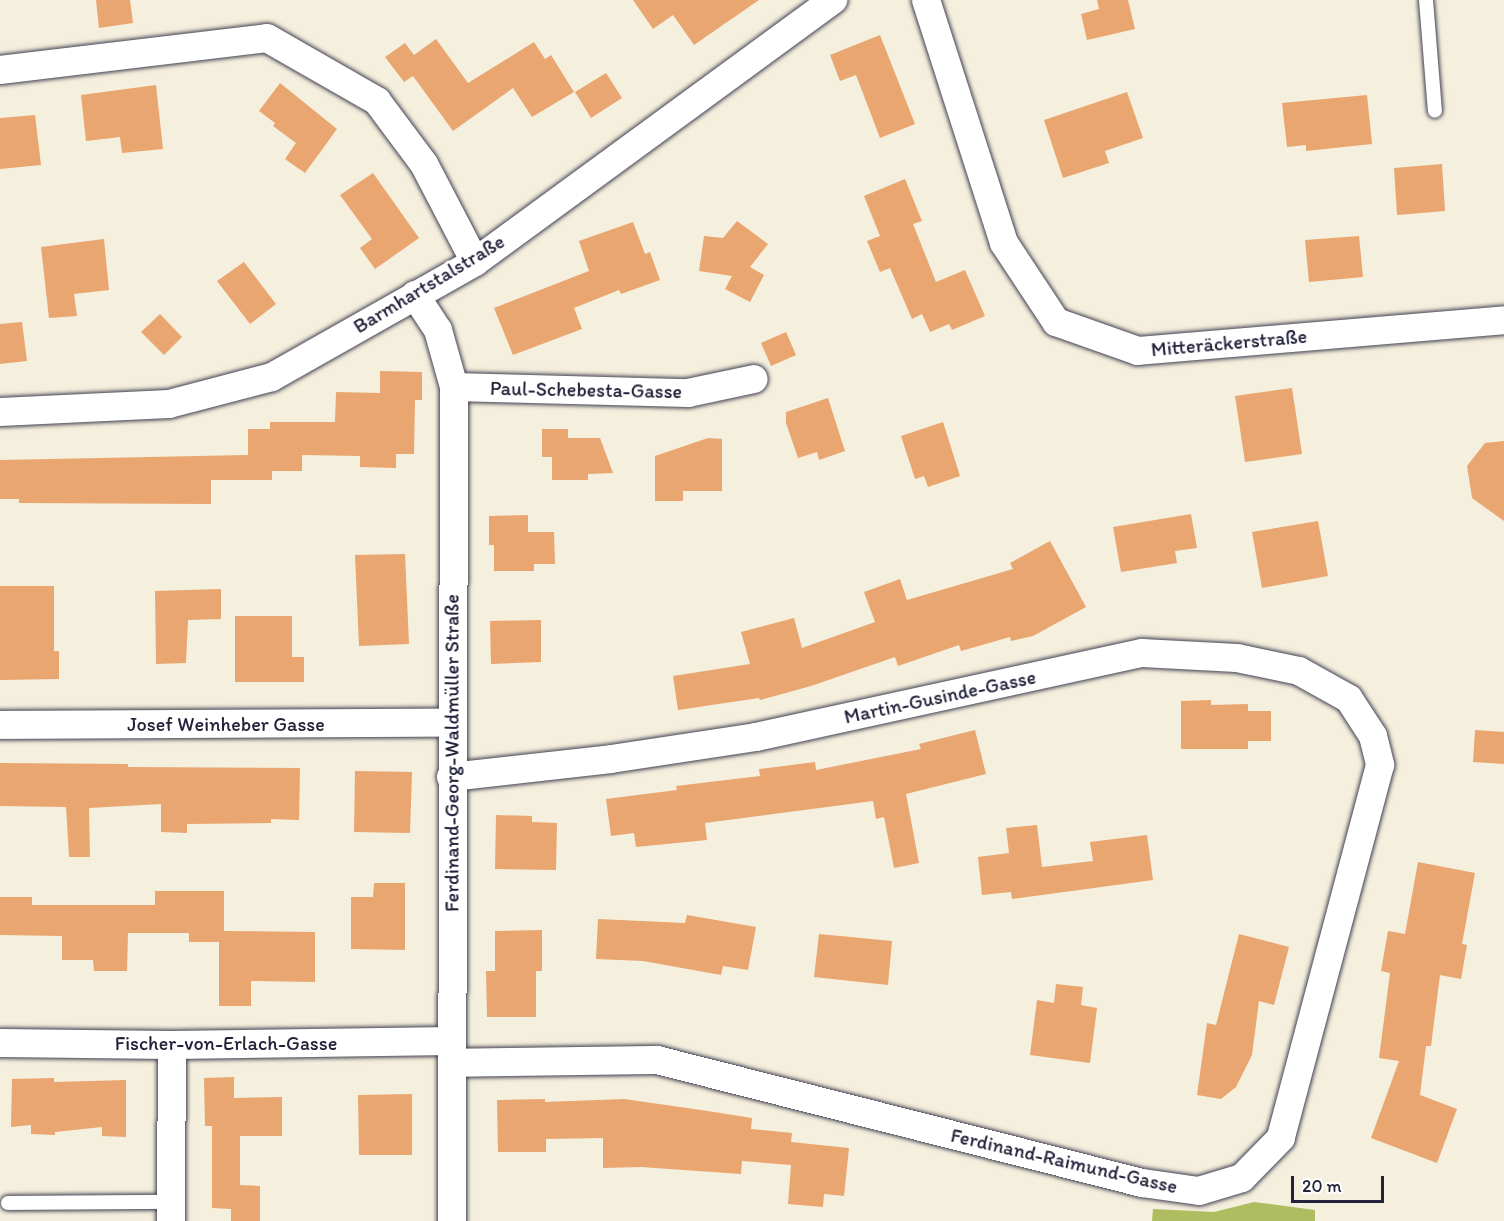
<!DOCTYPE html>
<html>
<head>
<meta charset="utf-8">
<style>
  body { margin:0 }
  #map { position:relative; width:1504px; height:1221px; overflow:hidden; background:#f5efdd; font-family:Itim,sans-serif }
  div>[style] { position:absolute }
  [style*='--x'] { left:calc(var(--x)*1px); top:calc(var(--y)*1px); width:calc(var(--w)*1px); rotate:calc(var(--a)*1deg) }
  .green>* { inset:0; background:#adbd60 }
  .building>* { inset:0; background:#e9a670 }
  .roads { filter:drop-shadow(0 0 2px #424153) drop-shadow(0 0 2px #424153) }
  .lane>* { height:14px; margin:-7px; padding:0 7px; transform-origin:7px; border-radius:7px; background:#fff }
  .street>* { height:28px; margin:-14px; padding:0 14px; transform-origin:14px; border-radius:14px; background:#fff }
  span { translate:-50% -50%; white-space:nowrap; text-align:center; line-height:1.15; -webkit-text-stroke:6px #fff; paint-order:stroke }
  .street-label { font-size:20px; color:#22223b }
  .scale { position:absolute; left:1291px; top:1176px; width:93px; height:27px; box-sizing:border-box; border:3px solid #22223b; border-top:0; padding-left:8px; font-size:18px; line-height:21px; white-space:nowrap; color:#22223b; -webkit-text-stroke:4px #fff; paint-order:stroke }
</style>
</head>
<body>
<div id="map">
  <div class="green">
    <i style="clip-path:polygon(1254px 1202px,1315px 1210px,1315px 1221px,1152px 1221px,1153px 1209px,1214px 1212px)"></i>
  </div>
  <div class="building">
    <i style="clip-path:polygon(96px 0,130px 0,133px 23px,99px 28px)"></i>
    <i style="clip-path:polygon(633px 0,759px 0,694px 45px,673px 15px,653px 29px)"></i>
    <i style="clip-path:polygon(1097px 0,1128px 0,1135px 29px,1087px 40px,1081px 14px,1099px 9px)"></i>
    <i style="clip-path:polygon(880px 35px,915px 124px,880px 138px,856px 75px,840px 81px,830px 55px)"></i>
    <i style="clip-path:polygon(436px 39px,468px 83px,534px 42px,545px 59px,551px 55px,574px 92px,532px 117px,513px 88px,453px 131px,413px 76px,404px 82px,385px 57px,405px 43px,414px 55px)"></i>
    <i style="clip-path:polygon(606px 73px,622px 98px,591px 118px,575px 92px)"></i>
    <i style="clip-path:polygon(280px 83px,337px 129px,305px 173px,285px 159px,296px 143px,273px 126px,275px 123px,259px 111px)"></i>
    <i style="clip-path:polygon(156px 85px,163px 149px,122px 153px,120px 137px,86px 141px,81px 95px)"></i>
    <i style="clip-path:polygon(1127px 92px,1143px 138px,1105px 151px,1109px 163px,1063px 178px,1044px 120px)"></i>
    <i style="clip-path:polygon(1367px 95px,1372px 144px,1306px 151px,1306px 145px,1287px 147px,1282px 103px)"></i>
    <i style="clip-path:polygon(35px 115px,41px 165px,0 169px,0 118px)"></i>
    <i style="clip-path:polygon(1442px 164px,1445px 211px,1397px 215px,1394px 168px)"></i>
    <i style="clip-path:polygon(373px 173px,419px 238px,375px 269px,360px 248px,372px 239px,340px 195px)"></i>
    <i style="clip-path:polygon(905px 179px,922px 221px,913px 224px,936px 282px,965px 270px,985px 316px,952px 330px,949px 324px,930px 332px,922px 314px,912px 319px,890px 268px,880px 272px,867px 241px,880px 236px,864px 196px)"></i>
    <i style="clip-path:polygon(737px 221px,768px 244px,750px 267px,764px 275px,750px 302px,725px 289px,732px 276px,699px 271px,704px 236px,723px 238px)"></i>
    <i style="clip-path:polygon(633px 222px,645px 254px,650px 252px,660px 280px,621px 294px,619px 290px,574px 308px,582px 329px,513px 355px,494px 308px,589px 271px,579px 241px)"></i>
    <i style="clip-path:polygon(1359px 236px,1363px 277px,1309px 282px,1305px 240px)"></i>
    <i style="clip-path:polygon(104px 239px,109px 290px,74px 294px,77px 316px,49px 318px,41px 247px)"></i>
    <i style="clip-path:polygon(244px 262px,276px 304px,250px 324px,217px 281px)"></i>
    <i style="clip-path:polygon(160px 314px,182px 337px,164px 355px,141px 332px)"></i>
    <i style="clip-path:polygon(22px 322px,27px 361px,0 364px,0 324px)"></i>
    <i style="clip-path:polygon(786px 332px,796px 355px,771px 366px,761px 343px)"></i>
    <i style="clip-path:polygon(380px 371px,422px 372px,422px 400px,415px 400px,414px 454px,396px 454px,396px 468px,360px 467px,360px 456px,302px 455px,302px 471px,272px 471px,272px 480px,211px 480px,211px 504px,19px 503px,19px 499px,0 499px,0 460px,248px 455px,248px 429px,270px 429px,270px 422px,335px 422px,336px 392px,380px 393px)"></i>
    <i style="clip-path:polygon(1292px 388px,1302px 454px,1245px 462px,1235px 396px)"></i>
    <i style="clip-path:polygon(828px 398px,845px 451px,819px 460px,817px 452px,798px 458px,786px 423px,786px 412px)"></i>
    <i style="clip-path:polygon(943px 422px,960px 476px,928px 487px,924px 476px,915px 479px,901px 436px)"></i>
    <i style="clip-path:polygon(542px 429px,568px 429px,568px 438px,600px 438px,613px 473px,588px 474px,588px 480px,552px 480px,552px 457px,542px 457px)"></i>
    <i style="clip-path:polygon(708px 438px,722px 439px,722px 491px,683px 491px,683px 501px,655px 501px,655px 456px)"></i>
    <i style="clip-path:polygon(1504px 441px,1504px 521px,1472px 498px,1467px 466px,1485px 443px)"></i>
    <i style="clip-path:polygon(1191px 514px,1197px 548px,1175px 551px,1177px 563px,1121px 572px,1113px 527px)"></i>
    <i style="clip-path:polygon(528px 515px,528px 532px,554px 532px,555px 564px,534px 564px,534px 571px,494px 571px,494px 545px,489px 545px,489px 516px)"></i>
    <i style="clip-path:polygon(1318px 521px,1328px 576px,1262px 588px,1252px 532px)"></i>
    <i style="clip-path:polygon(1050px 541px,1086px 607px,1033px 636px,1011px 641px,1010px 637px,961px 651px,959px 645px,898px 666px,895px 657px,811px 686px,760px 700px,759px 698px,678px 710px,673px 676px,750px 664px,741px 632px,794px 618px,802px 648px,875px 622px,864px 592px,900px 579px,907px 600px,1013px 569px,1010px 563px)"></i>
    <i style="clip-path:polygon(405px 554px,409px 644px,359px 646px,355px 555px)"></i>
    <i style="clip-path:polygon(0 586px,54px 586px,54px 651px,59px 651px,59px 679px,0 680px)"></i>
    <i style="clip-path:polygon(221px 589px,221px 619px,188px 620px,186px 663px,156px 664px,155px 591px)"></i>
    <i style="clip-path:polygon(235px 616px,292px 616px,292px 657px,304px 657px,304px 682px,235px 682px)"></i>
    <i style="clip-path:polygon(541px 620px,541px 662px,491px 664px,490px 621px)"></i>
    <i style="clip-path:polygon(1211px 700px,1211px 705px,1248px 704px,1248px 711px,1271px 711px,1271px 741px,1248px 741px,1248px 749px,1181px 749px,1181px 701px)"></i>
    <i style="clip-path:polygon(975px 730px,986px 774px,906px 794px,919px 863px,894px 868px,884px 817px,876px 819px,873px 801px,705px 823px,707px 840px,636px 847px,634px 833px,611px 836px,606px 799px,677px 790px,676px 786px,760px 776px,759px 769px,815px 762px,816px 770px,921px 749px,919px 744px)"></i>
    <i style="clip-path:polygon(1475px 730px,1504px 732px,1504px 764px,1473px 762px)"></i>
    <i style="clip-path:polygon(0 763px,128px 764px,128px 767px,300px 768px,299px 820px,271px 819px,271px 823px,187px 824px,187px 833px,161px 832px,161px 804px,89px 808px,90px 857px,69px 857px,66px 807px,0 806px)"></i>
    <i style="clip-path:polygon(355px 771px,412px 772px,410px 833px,354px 832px)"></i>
    <i style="clip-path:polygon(496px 815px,532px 816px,532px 822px,557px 823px,556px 870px,495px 869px)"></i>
    <i style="clip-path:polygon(1037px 825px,1042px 867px,1093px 861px,1090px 842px,1147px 835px,1153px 880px,1012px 899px,1011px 892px,982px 895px,978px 857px,1009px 853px,1006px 828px)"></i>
    <i style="clip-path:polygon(1418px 862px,1475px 873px,1462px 944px,1467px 945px,1461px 979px,1440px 975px,1431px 1046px,1426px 1046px,1420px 1095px,1457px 1109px,1437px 1163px,1371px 1138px,1399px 1061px,1379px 1058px,1390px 973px,1381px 971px,1388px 931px,1405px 934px)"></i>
    <i style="clip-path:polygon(374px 883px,405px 883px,405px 950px,351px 949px,351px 897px,373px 897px)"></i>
    <i style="clip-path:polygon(155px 891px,224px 891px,224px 931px,315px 932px,315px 982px,251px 981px,251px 1006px,219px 1006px,219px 942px,189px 942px,189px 933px,128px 933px,127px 971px,94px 971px,93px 960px,62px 960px,62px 936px,0 935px,0 897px,32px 897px,32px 905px,155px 905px)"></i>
    <i style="clip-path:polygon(687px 915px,756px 927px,748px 970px,723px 966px,721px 975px,643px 961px,596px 959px,598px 919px,685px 923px)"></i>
    <i style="clip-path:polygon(542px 930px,542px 971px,536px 971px,536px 1017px,487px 1017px,486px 971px,495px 971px,495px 931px)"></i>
    <i style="clip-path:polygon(819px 934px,892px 941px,888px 985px,814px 977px)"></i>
    <i style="clip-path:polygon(1239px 934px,1289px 947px,1274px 1005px,1259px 1001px,1252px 1055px,1236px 1087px,1221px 1099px,1197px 1095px,1207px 1023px,1216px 1025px)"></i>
    <i style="clip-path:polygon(1056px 984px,1083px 987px,1081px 1005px,1097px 1008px,1090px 1063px,1030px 1055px,1037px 1000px,1054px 1003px)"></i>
    <i style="clip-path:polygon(234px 1077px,234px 1098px,282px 1097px,282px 1136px,240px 1136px,240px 1185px,260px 1186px,260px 1221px,231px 1221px,231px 1209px,212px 1208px,212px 1126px,205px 1126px,204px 1078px)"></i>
    <i style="clip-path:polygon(54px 1078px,54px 1082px,126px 1080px,126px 1137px,102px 1136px,102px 1127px,55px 1132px,55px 1135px,31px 1134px,31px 1125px,11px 1127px,12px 1079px)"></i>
    <i style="clip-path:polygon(412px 1094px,412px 1155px,359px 1155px,358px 1095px)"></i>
    <i style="clip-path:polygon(545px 1099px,545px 1102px,624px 1099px,701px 1110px,752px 1118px,751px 1129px,792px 1133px,791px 1142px,849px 1148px,844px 1196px,824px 1194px,823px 1207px,788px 1204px,791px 1165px,742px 1161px,741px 1174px,641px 1167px,603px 1168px,603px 1138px,546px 1139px,546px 1152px,498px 1152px,497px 1100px)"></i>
  </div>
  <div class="roads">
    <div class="lane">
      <i style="--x:1426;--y:0;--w:111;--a:85.4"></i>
      <i style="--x:8;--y:1203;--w:163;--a:-0.4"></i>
    </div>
    <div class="street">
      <i style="--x:926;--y:0;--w:255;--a:72.2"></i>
      <i style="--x:1004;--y:243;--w:95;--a:56.6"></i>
      <i style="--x:1056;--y:322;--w:87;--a:19.5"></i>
      <i style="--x:1138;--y:351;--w:367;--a:-4.8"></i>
      <i style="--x:0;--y:70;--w:269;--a:-6.8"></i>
      <i style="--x:267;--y:38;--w:127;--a:29.8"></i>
      <i style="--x:377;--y:101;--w:79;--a:53.3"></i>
      <i style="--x:424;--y:164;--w:110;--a:62.5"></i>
      <i style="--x:415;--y:295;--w:42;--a:56.7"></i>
      <i style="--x:438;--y:330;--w:59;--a:74.3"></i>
      <i style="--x:454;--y:387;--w:834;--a:90.14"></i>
      <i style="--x:454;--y:387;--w:234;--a:1.5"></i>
      <i style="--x:688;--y:393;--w:67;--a:-12"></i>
      <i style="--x:0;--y:412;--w:169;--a:-2.7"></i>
      <i style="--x:169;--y:404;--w:106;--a:-14.7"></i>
      <i style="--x:272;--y:377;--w:233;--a:-29.5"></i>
      <i style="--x:475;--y:262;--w:444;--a:-36.2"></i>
      <i style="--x:0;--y:725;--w:451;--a:-0.3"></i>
      <i style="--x:451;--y:777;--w:161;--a:-6.4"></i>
      <i style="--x:611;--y:759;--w:147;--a:-8.6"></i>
      <i style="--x:756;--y:737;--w:395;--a:-12.3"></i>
      <i style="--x:1142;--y:653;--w:95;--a:3"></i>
      <i style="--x:1237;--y:658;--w:63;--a:11.8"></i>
      <i style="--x:1299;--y:671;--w:57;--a:29.2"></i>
      <i style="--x:1349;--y:699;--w:44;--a:57"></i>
      <i style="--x:1373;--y:736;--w:30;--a:76"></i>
      <i style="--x:1380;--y:765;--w:386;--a:104.9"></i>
      <i style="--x:1281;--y:1138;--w:56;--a:134.3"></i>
      <i style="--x:1242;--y:1178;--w:45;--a:163.2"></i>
      <i style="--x:1199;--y:1191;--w:58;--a:-172"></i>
      <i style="--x:1142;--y:1183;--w:500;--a:-165.77"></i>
      <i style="--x:657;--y:1060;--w:205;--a:179.2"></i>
      <i style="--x:0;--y:1043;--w:172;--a:0.7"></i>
      <i style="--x:172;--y:1045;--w:280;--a:-0.8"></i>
      <i style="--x:171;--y:1221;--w:176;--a:-89.7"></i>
    </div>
  </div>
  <div class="street-label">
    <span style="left:429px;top:284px;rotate:-31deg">Barmhartstalstraße</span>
    <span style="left:1229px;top:343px;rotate:-5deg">Mitteräckerstraße</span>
    <span style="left:586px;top:390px;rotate:1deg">Paul-Schebesta-Gasse</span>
    <span style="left:940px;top:697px;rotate:-12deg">Martin-Gusinde-Gasse</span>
    <span style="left:226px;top:724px">Josef Weinheber Gasse</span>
    <span style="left:452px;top:753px;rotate:-90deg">Ferdinand-Georg-Waldmüller Straße</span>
    <span style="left:226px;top:1043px">Fischer-von-Erlach-Gasse</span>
    <span style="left:1064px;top:1161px;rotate:13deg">Ferdinand-Raimund-Gasse</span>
  </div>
  <div class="scale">20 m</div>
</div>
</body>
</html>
